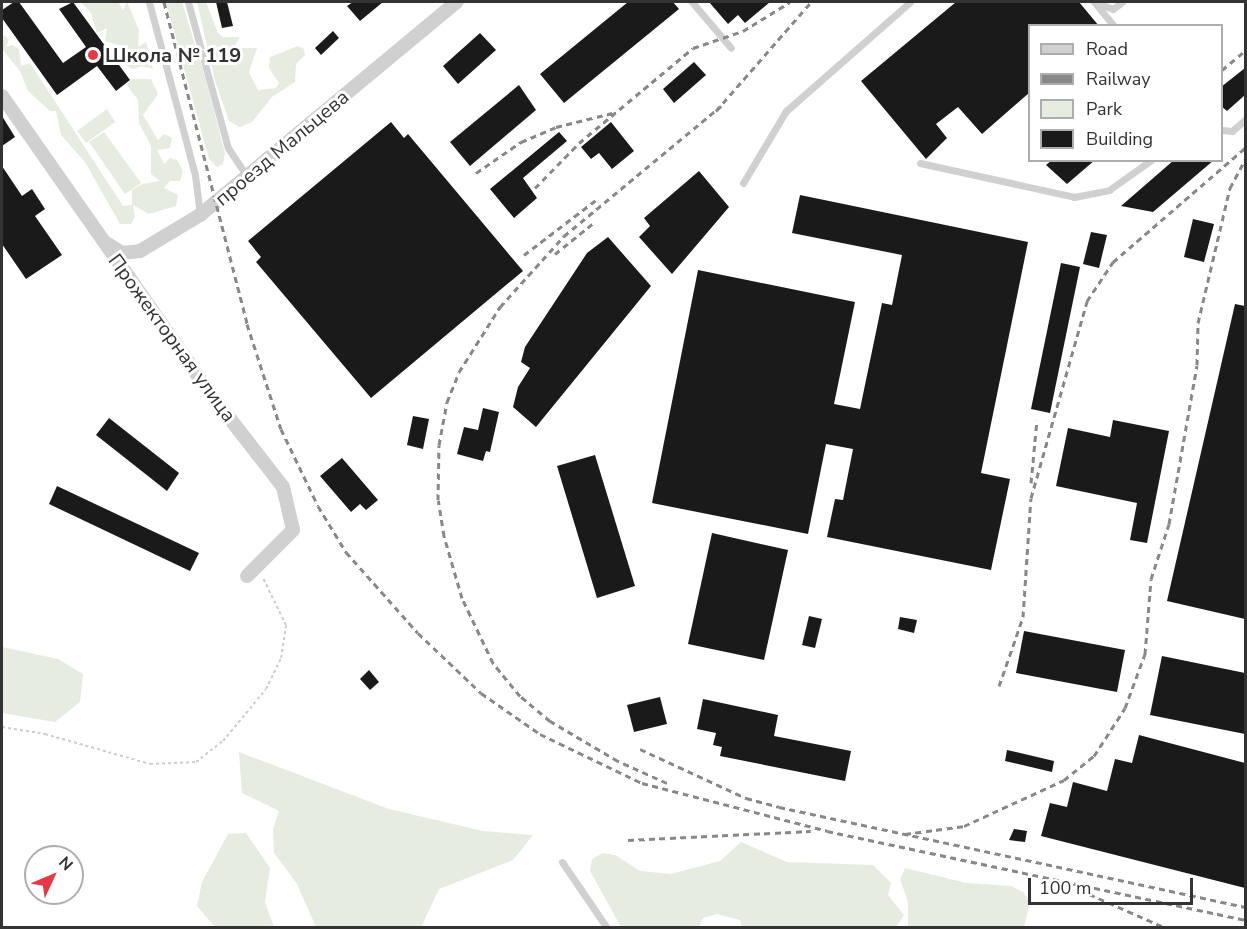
<!DOCTYPE html>
<html>
<head>
<meta charset="utf-8">
<style>
  body { margin:0 }
  #map { position:relative; width:1247px; height:929px; overflow:hidden; background:#fff; font-family:"Nunito Sans",sans-serif }
  div>[style] { position:absolute }
  [style*='--x'] { left:calc(var(--x)*1px); top:calc(var(--y)*1px); width:calc(var(--w)*1px); rotate:calc(var(--a)*1deg) }
  .green>* { inset:0; background:#e6ecdf }
  .building>* { inset:0; background:#1a1a1a }
  .path>* { height:2px; margin-top:-1px; transform-origin:0; background:repeating-linear-gradient(90deg,#cdcdcd 0 3px,transparent 0 6px) }
  .service>* { height:7px; margin:-3.5px; padding:0 3.5px; transform-origin:3.5px; border-radius:3.5px; background:#d0d0d0 }
  .minor>* { height:14px; margin:-7px; padding:0 7px; transform-origin:7px; border-radius:7px; background:#d0d0d0 }
  .rail>* { height:3px; margin-top:-1.5px; transform-origin:0; background:repeating-linear-gradient(90deg,#888 0 6px,transparent 0 10.5px) }
  .dots>* { width:16px; height:16px; translate:-50% -50%; box-sizing:border-box; border:3px solid #fff; border-radius:50% }
  span { translate:-50% -50%; white-space:nowrap; text-align:center; line-height:1.15; -webkit-text-stroke:6px #fff; paint-order:stroke }
  .poi-label { font-size:20px; color:#333; font-weight:700 }
  .left { translate:0 -50%; text-align:left }
  .street-label { font-size:20px; color:#333 }
  .frame { position:absolute; inset:0; border:3px solid #333; pointer-events:none }
  .legend { position:absolute; left:1028px; top:24px; width:195px; height:138px; box-sizing:border-box; background:#fff; border:2px solid #adadad; margin:0; padding:8px 10px; list-style:none; font-size:18px; color:#333 }
  .legend li { display:flex; align-items:center; gap:12px; height:30px }
  .legend b { width:30px; border:2px solid #adadad }
  .north { position:absolute; left:24px; top:845px; width:60px; height:60px; box-sizing:border-box; background:#fff; border:2px solid #adadad; border-radius:50%; rotate:46deg; font-size:16px; font-weight:700; line-height:24px; text-align:center; color:#333 }
  .north::after { content:''; display:block; margin:auto; width:21px; height:27px; background:#e63946; clip-path:polygon(50% 0,100% 100%,50% 72%,0 100%) }
  .scale { position:absolute; left:1028px; top:878px; width:165px; height:27px; box-sizing:border-box; border:3px solid #333; border-top:0; padding-left:8px; font-size:18px; line-height:21px; white-space:nowrap; color:#333; -webkit-text-stroke:4px #fff; paint-order:stroke }
</style>
</head>
<body>
<div id="map">
  <div class="green">
    <i style="clip-path:polygon(81px 2px,118px 2px,123px 10px,127px 2px,139px 30px,138px 47px,146px 42px,153px 69px,142px 66px,133px 69px,120px 62px,121px 46px,105px 41px,107px 28px,97px 33px,91px 13px)"></i>
    <i style="clip-path:polygon(166px 2px,182px 2px,205px 77px,225px 153px,223px 164px,217px 167px,209px 159px)"></i>
    <i style="clip-path:polygon(197px 2px,206px 2px,218px 33px,223px 37px,240px 37px,233px 48px,257px 48px,249px 72px,258px 90px,276px 88px,279px 83px,269px 68px,270px 57px,298px 46px,304px 49px,305px 55px,296px 64px,295px 82px,272px 97px,252px 122px,240px 127px,229px 121px,215px 81px)"></i>
    <i style="clip-path:polygon(4px 28px,3px 35px,9px 39px,6px 47px,12px 45px,19px 49px,21px 66px,30px 63px,123px 206px,132px 205px,132px 190px,142px 184px,160px 181px,151px 174px,151px 146px,139px 123px,138px 100px,127px 85px,132px 79px,151px 79px,158px 94px,143px 115px,158px 140px,164px 134px,172px 138px,170px 148px,157px 150px,164px 164px,170px 158px,177px 160px,183px 171px,180px 181px,170px 181px,164px 188px,178px 195px,176px 206px,149px 214px,133px 205px,135px 217px,131px 224px,120px 224px,85px 162px,61px 135px,56px 111px,50px 111px,28px 91px,20px 71px,2px 49px)"></i>
    <i style="clip-path:polygon(107px 109px,115px 122px,86px 143px,77px 131px)"></i>
    <i style="clip-path:polygon(104px 132px,141px 183px,125px 194px,89px 142px)"></i>
    <i style="clip-path:polygon(2px 647px,58px 659px,83px 674px,80px 702px,55px 722px,2px 713px)"></i>
    <i style="clip-path:polygon(239px 752px,389px 809px,483px 831px,533px 835px,513px 860px,439px 889px,421px 927px,316px 927px,297px 884px,274px 853px,273px 829px,279px 811px,242px 793px)"></i>
    <i style="clip-path:polygon(246px 833px,270px 868px,265px 902px,274px 927px,215px 927px,197px 906px,202px 882px,228px 834px)"></i>
    <i style="clip-path:polygon(741px 842px,787px 862px,873px 865px,891px 883px,888px 895px,904px 915px,897px 926px,871px 928px,742px 927px,740px 920px,717px 914px,703px 918px,699px 927px,621px 927px,590px 871px,592px 859px,603px 853px,615px 855px,640px 871px,671px 874px,720px 861px)"></i>
    <i style="clip-path:polygon(905px 868px,967px 883px,1011px 886px,1023px 892px,1030px 902px,1024px 927px,908px 927px,908px 902px,900px 879px)"></i>
  </div>
  <div class="building">
    <i style="clip-path:polygon(14px 2px,19px 2px,63px 63px,86px 47px,59px 9px,73px 2px,130px 80px,116px 91px,97px 66px,57px 95px,2px 18px,2px 10px)"></i>
    <i style="clip-path:polygon(216px 2px,227px 2px,233px 26px,222px 28px)"></i>
    <i style="clip-path:polygon(353px 2px,383px 2px,360px 21px,347px 6px)"></i>
    <i style="clip-path:polygon(628px 2px,673px 2px,679px 9px,564px 103px,540px 74px)"></i>
    <i style="clip-path:polygon(709px 2px,770px 2px,745px 23px,738px 15px,728px 24px)"></i>
    <i style="clip-path:polygon(956px 2px,1079px 2px,1099px 26px,1029px 26px,1029px 93px,982px 134px,958px 107px,936px 124px,947px 138px,926px 159px,861px 81px)"></i>
    <i style="clip-path:polygon(333px 31px,339px 38px,321px 55px,315px 48px)"></i>
    <i style="clip-path:polygon(480px 33px,496px 50px,458px 84px,443px 66px)"></i>
    <i style="clip-path:polygon(694px 62px,706px 75px,674px 103px,663px 89px)"></i>
    <i style="clip-path:polygon(1245px 68px,1245px 95px,1227px 111px,1221px 106px,1221px 87px)"></i>
    <i style="clip-path:polygon(519px 85px,536px 110px,470px 166px,450px 142px)"></i>
    <i style="clip-path:polygon(2px 116px,15px 137px,2px 146px)"></i>
    <i style="clip-path:polygon(391px 122px,404px 138px,408px 134px,523px 271px,371px 398px,256px 262px,261px 257px,248px 241px)"></i>
    <i style="clip-path:polygon(611px 122px,634px 151px,612px 169px,599px 153px,591px 159px,581px 147px)"></i>
    <i style="clip-path:polygon(559px 132px,567px 141px,523px 178px,537px 198px,514px 218px,490px 189px)"></i>
    <i style="clip-path:polygon(1052px 160px,1095px 160px,1067px 184px,1046px 165px)"></i>
    <i style="clip-path:polygon(1174px 160px,1214px 160px,1153px 212px,1121px 206px)"></i>
    <i style="clip-path:polygon(2px 166px,22px 196px,32px 189px,45px 209px,35px 216px,62px 255px,26px 279px,2px 244px)"></i>
    <i style="clip-path:polygon(699px 171px,729px 207px,672px 274px,639px 237px,650px 226px,644px 218px)"></i>
    <i style="clip-path:polygon(800px 195px,1028px 242px,981px 473px,1010px 479px,991px 570px,827px 537px,835px 499px,843px 500px,853px 449px,826px 444px,808px 534px,652px 503px,698px 270px,855px 302px,834px 404px,860px 409px,882px 303px,892px 305px,902px 255px,792px 233px)"></i>
    <i style="clip-path:polygon(1193px 219px,1214px 224px,1204px 262px,1184px 257px)"></i>
    <i style="clip-path:polygon(1091px 232px,1107px 235px,1099px 268px,1083px 264px)"></i>
    <i style="clip-path:polygon(608px 237px,651px 286px,536px 427px,513px 407px,518px 387px,530px 368px,521px 362px,525px 347px,587px 253px)"></i>
    <i style="clip-path:polygon(1061px 263px,1080px 267px,1050px 413px,1031px 409px)"></i>
    <i style="clip-path:polygon(1235px 304px,1245px 306px,1245px 619px,1167px 601px)"></i>
    <i style="clip-path:polygon(483px 408px,499px 412px,490px 452px,486px 451px,483px 461px,457px 454px,464px 427px,478px 430px)"></i>
    <i style="clip-path:polygon(413px 416px,429px 419px,423px 449px,407px 445px)"></i>
    <i style="clip-path:polygon(109px 418px,179px 473px,167px 491px,96px 435px)"></i>
    <i style="clip-path:polygon(1113px 420px,1169px 431px,1147px 543px,1130px 540px,1137px 503px,1056px 486px,1068px 428px,1110px 437px)"></i>
    <i style="clip-path:polygon(595px 455px,635px 586px,597px 598px,557px 466px)"></i>
    <i style="clip-path:polygon(342px 458px,378px 500px,366px 510px,360px 504px,351px 512px,320px 476px)"></i>
    <i style="clip-path:polygon(57px 486px,199px 553px,190px 571px,49px 504px)"></i>
    <i style="clip-path:polygon(712px 533px,788px 550px,764px 660px,688px 644px)"></i>
    <i style="clip-path:polygon(809px 616px,822px 619px,815px 648px,802px 645px)"></i>
    <i style="clip-path:polygon(900px 617px,917px 620px,914px 633px,898px 629px)"></i>
    <i style="clip-path:polygon(1024px 631px,1125px 650px,1117px 692px,1016px 673px)"></i>
    <i style="clip-path:polygon(1162px 656px,1245px 673px,1245px 734px,1150px 715px)"></i>
    <i style="clip-path:polygon(369px 670px,379px 682px,370px 690px,360px 679px)"></i>
    <i style="clip-path:polygon(660px 697px,667px 724px,634px 732px,627px 705px)"></i>
    <i style="clip-path:polygon(703px 699px,778px 715px,774px 736px,851px 751px,845px 781px,720px 756px,722px 747px,713px 745px,716px 733px,697px 729px)"></i>
    <i style="clip-path:polygon(1139px 735px,1245px 763px,1245px 888px,1041px 836px,1050px 803px,1067px 807px,1073px 782px,1107px 791px,1115px 759px,1132px 763px)"></i>
    <i style="clip-path:polygon(1007px 750px,1054px 761px,1052px 772px,1005px 761px)"></i>
    <i style="clip-path:polygon(1014px 829px,1027px 831px,1025px 842px,1009px 840px)"></i>
  </div>
  <div class="path">
    <i style="--x:2;--y:727;--w:44;--a:9.2"></i>
    <i style="--x:45;--y:734;--w:109;--a:15.9"></i>
    <i style="--x:150;--y:764;--w:46;--a:-2.5"></i>
    <i style="--x:196;--y:762;--w:34;--a:-38"></i>
    <i style="--x:223;--y:741;--w:67;--a:-50.4"></i>
    <i style="--x:266;--y:689;--w:34;--a:-64"></i>
    <i style="--x:281;--y:658;--w:33;--a:-81"></i>
    <i style="--x:286;--y:625;--w:52;--a:-116.1"></i>
  </div>
  <div class="service">
    <i style="--x:149;--y:2;--w:179;--a:75.1"></i>
    <i style="--x:195;--y:175;--w:40;--a:82.9"></i>
    <i style="--x:188;--y:2;--w:151;--a:74.7"></i>
    <i style="--x:228;--y:148;--w:36;--a:56"></i>
    <i style="--x:692;--y:2;--w:60;--a:49.7"></i>
    <i style="--x:1094;--y:2;--w:20;--a:20"></i>
    <i style="--x:1113;--y:9;--w:11;--a:-38"></i>
    <i style="--x:1096;--y:4;--w:28;--a:51"></i>
    <i style="--x:1222;--y:130;--w:10;--a:6"></i>
    <i style="--x:1232;--y:131;--w:18;--a:-41"></i>
    <i style="--x:920;--y:163;--w:158;--a:12.4"></i>
    <i style="--x:1074;--y:197;--w:36;--a:-11"></i>
    <i style="--x:1109;--y:190;--w:52;--a:-35.5"></i>
    <i style="--x:743;--y:183;--w:84;--a:-59.2"></i>
    <i style="--x:786;--y:111;--w:165;--a:-41.3"></i>
    <i style="--x:562;--y:862;--w:80;--a:55.7"></i>
  </div>
  <div class="minor">
    <i style="--x:2;--y:96;--w:368;--a:55"></i>
    <i style="--x:213;--y:397;--w:114;--a:52.1"></i>
    <i style="--x:283;--y:487;--w:44;--a:76.9"></i>
    <i style="--x:293;--y:530;--w:65;--a:135"></i>
    <i style="--x:108;--y:244;--w:17;--a:33"></i>
    <i style="--x:122;--y:253;--w:18;--a:-6"></i>
    <i style="--x:140;--y:251;--w:70;--a:-31"></i>
    <i style="--x:200;--y:215;--w:334;--a:-39.7"></i>
  </div>
  <div class="rail">
    <i style="--x:164;--y:2;--w:333;--a:75.5"></i>
    <i style="--x:247;--y:324;--w:110;--a:72.1"></i>
    <i style="--x:281;--y:429;--w:85;--a:64.3"></i>
    <i style="--x:318;--y:506;--w:54;--a:58.7"></i>
    <i style="--x:346;--y:552;--w:108;--a:48.4"></i>
    <i style="--x:418;--y:633;--w:87;--a:43.6"></i>
    <i style="--x:481;--y:693;--w:72;--a:34.8"></i>
    <i style="--x:540;--y:734;--w:113;--a:25.7"></i>
    <i style="--x:642;--y:783;--w:191;--a:14.5"></i>
    <i style="--x:827;--y:831;--w:428;--a:12"></i>
    <i style="--x:1222;--y:70;--w:31;--a:-40"></i>
    <i style="--x:716;--y:111;--w:145;--a:-48.9"></i>
    <i style="--x:476;--y:173;--w:55;--a:-34.6"></i>
    <i style="--x:521;--y:142;--w:38;--a:-23"></i>
    <i style="--x:556;--y:127;--w:58;--a:-14"></i>
    <i style="--x:535;--y:188;--w:63;--a:-45.6"></i>
    <i style="--x:579;--y:143;--w:148;--a:-39.8"></i>
    <i style="--x:693;--y:48;--w:53;--a:-18.8"></i>
    <i style="--x:743;--y:31;--w:55;--a:-31.7"></i>
    <i style="--x:555;--y:254;--w:48;--a:-39"></i>
    <i style="--x:524;--y:255;--w:91;--a:-37.4"></i>
    <i style="--x:1031;--y:483;--w:63;--a:-84.6"></i>
    <i style="--x:999;--y:686;--w:73;--a:-70.8"></i>
    <i style="--x:1023;--y:617;--w:119;--a:-86.2"></i>
    <i style="--x:1031;--y:498;--w:205;--a:-74.1"></i>
    <i style="--x:1087;--y:301;--w:47;--a:-56.3"></i>
    <i style="--x:1113;--y:262;--w:176;--a:-40.8"></i>
    <i style="--x:640;--y:749;--w:117;--a:24.8"></i>
    <i style="--x:746;--y:798;--w:34;--a:15"></i>
    <i style="--x:779;--y:807;--w:478;--a:12.1"></i>
    <i style="--x:667;--y:783;--w:54;--a:-155.8"></i>
    <i style="--x:618;--y:761;--w:79;--a:-149.5"></i>
    <i style="--x:550;--y:721;--w:39;--a:-140"></i>
    <i style="--x:520;--y:696;--w:43;--a:-129.3"></i>
    <i style="--x:493;--y:663;--w:72;--a:-115.5"></i>
    <i style="--x:462;--y:598;--w:65;--a:-106.2"></i>
    <i style="--x:444;--y:536;--w:36;--a:-99"></i>
    <i style="--x:438;--y:500;--w:55;--a:-89"></i>
    <i style="--x:439;--y:445;--w:44;--a:-79.5"></i>
    <i style="--x:447;--y:402;--w:32;--a:-68"></i>
    <i style="--x:459;--y:372;--w:77;--a:-57.8"></i>
    <i style="--x:500;--y:307;--w:96;--a:-48"></i>
    <i style="--x:564;--y:236;--w:204;--a:-39.6"></i>
    <i style="--x:905;--y:834;--w:60;--a:-7.7"></i>
    <i style="--x:964;--y:826;--w:110;--a:-24.7"></i>
    <i style="--x:1064;--y:780;--w:38;--a:-39"></i>
    <i style="--x:1094;--y:756;--w:57;--a:-57.1"></i>
    <i style="--x:1125;--y:708;--w:58;--a:-69.7"></i>
    <i style="--x:1145;--y:654;--w:75;--a:-85.4"></i>
    <i style="--x:1151;--y:579;--w:58;--a:-71.9"></i>
    <i style="--x:1169;--y:524;--w:161;--a:-80"></i>
    <i style="--x:1197;--y:365;--w:42;--a:-88.6"></i>
    <i style="--x:1198;--y:323;--w:139;--a:-76.7"></i>
    <i style="--x:1230;--y:188;--w:34;--a:-62"></i>
    <i style="--x:628;--y:840;--w:183;--a:-2.8"></i>
    <i style="--x:1089;--y:894;--w:84;--a:23.8"></i>
  </div>
  <div class="dots">
    <i style="left:93px;top:55px;background:#e63946"></i>
  </div>
  <div class="poi-label">
    <span class="left" style="left:105px;top:55px">Школа № 119</span>
  </div>
  <div class="street-label">
    <span style="left:282px;top:148px;rotate:-40deg">проезд Мальцева</span>
    <span style="left:172px;top:338px;rotate:54deg">Прожекторная улица</span>
  </div>
  <div class="frame"></div>
  <ul class="legend">
  <li><b style="height:8px;background:#d0d0d0"></b>Road</li>
  <li><b style="height:8px;background:#888"></b>Railway</li>
  <li><b style="height:16px;background:#e6ecdf"></b>Park</li>
  <li><b style="height:16px;background:#1a1a1a"></b>Building</li>
  </ul>
  <div class="north">N</div>
  <div class="scale">100 m</div>
</div>
</body>
</html>
